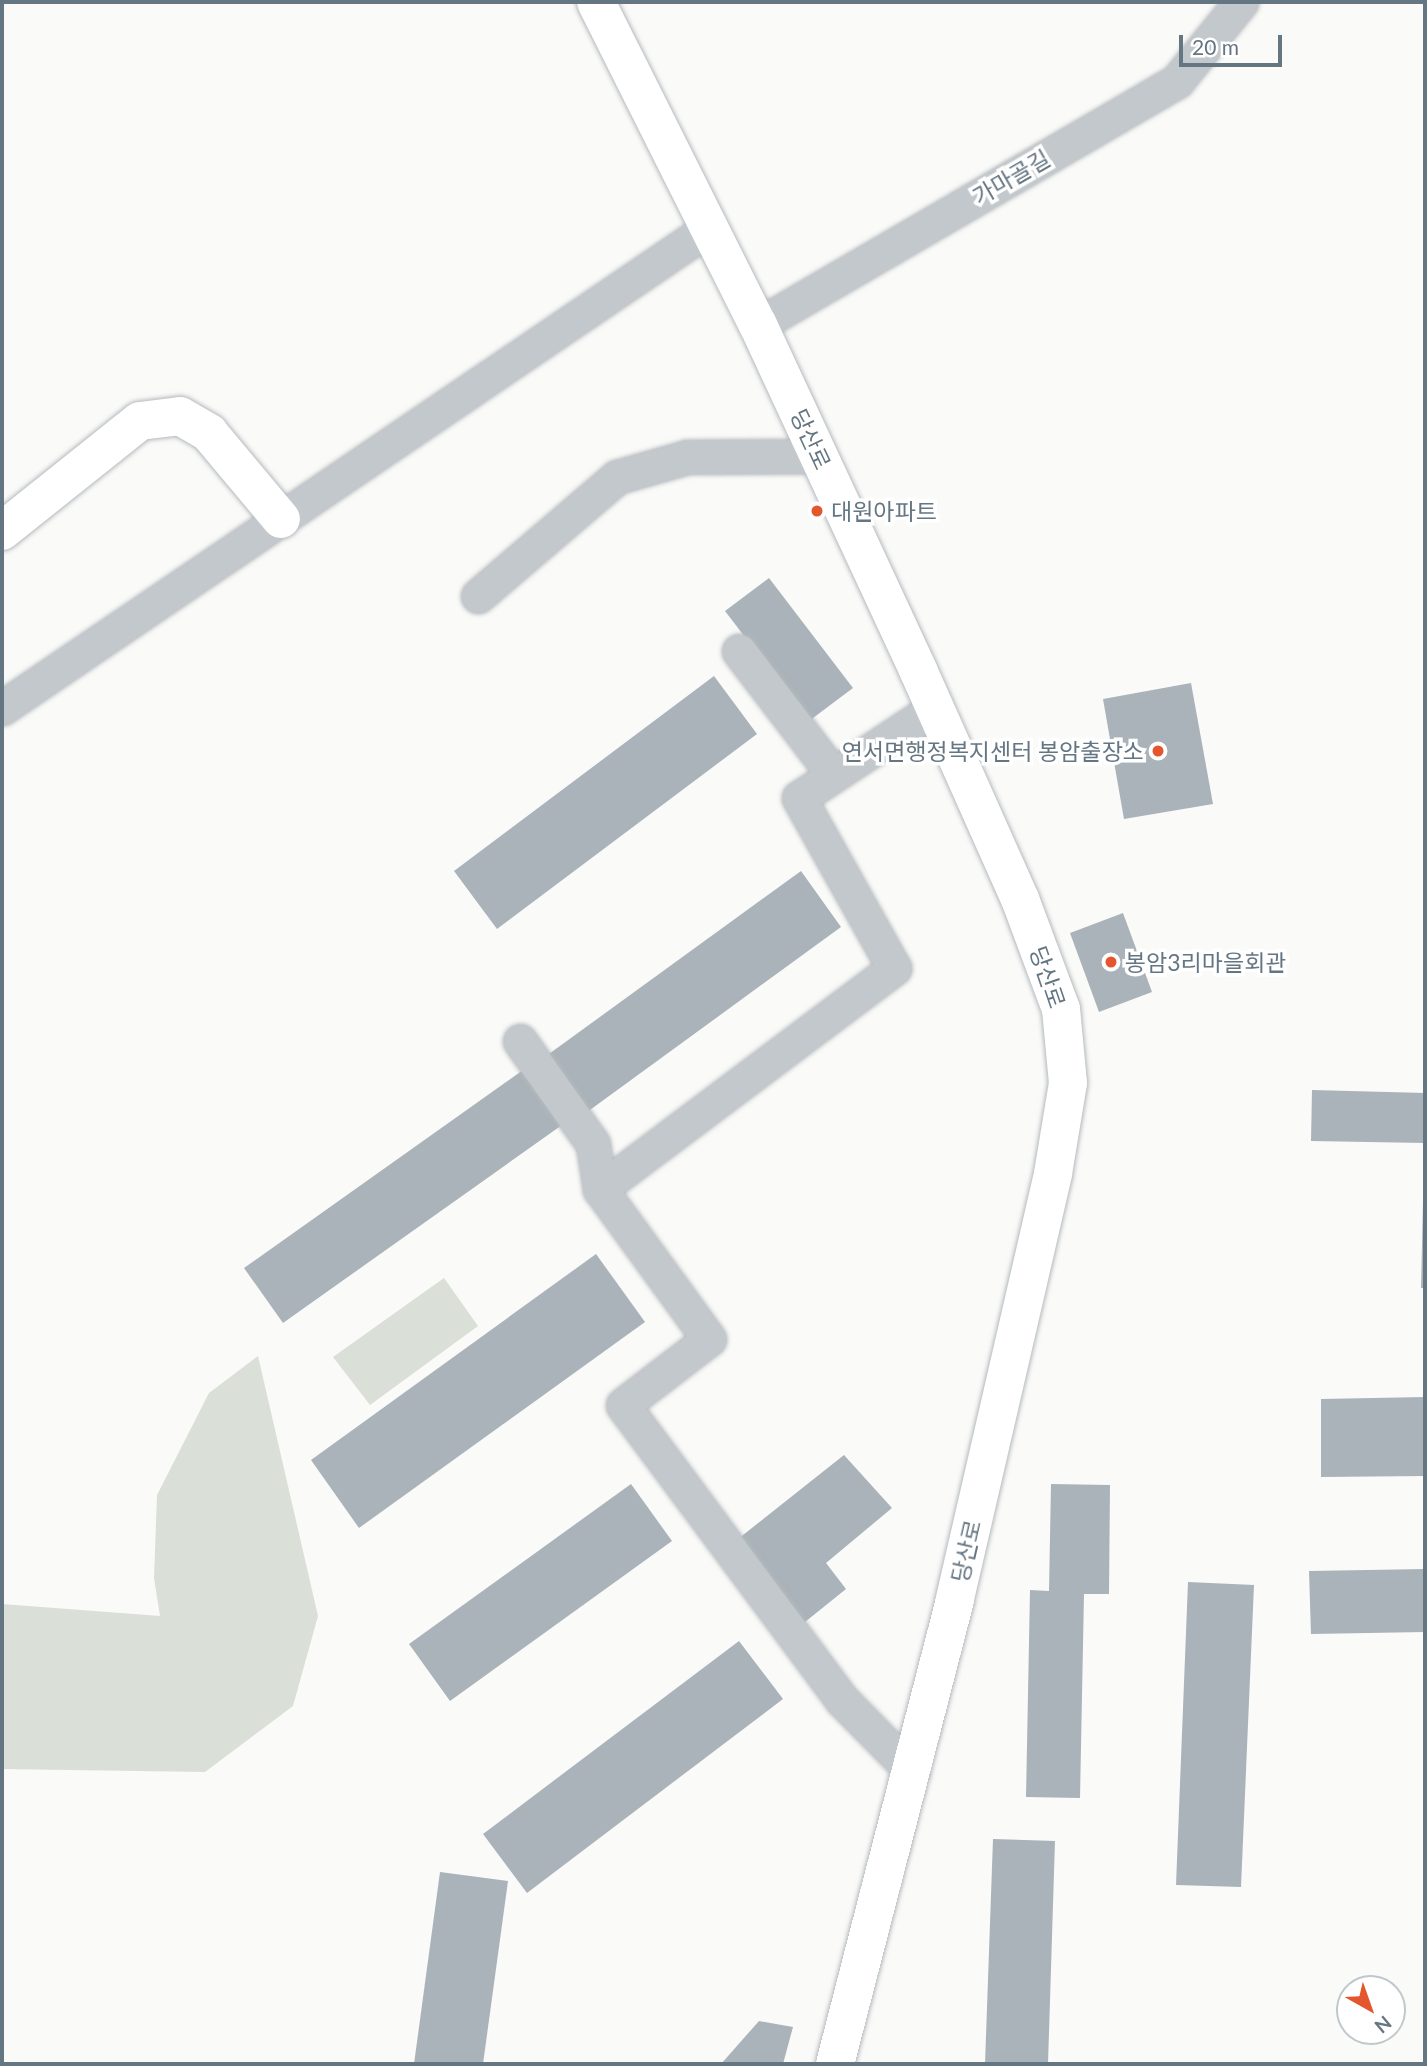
<!DOCTYPE html>
<html>
<head>
<meta charset="utf-8">
<style>
  body { margin:0 }
  #map { position:relative; width:1427px; height:2066px; overflow:hidden; background:#fafaf8; font-family:Lato,"Noto Sans KR",sans-serif }
  div>[style] { position:absolute }
  [style*='--x'] { left:calc(var(--x)*1px); top:calc(var(--y)*1px); width:calc(var(--w)*1px); rotate:calc(var(--a)*1deg) }
  .green>* { inset:0; background:#dadfd7 }
  .building>* { inset:0; background:#aab3b9 }
  .roads { filter:drop-shadow(0 0 2px #b5babe) drop-shadow(0 0 2px #b5babe) }
  .minor>* { height:33px; margin:-16.5px; padding:0 16.5px; transform-origin:16.5px; border-radius:16.5px; background:#c3c8cc }
  .major>* { height:38px; margin:-19px; padding:0 19px; transform-origin:19px; border-radius:19px; background:#fff }
  .highway>* { height:38px; margin:-19px; padding:0 19px; transform-origin:19px; border-radius:19px; background:#fff }
  .dots>* { width:19px; height:19px; translate:-50% -50%; box-sizing:border-box; border:4px solid #fff; border-radius:50% }
  span { translate:-50% -50%; white-space:nowrap; text-align:center; line-height:1.15; -webkit-text-stroke:7px #fff; paint-order:stroke }
  .street-label { font-size:23px; color:#657683 }
  .poi-label { font-size:23px; color:#657683 }
  .left { translate:0 -50%; text-align:left }
  .right { translate:-100% -50%; text-align:right }
  .frame { position:absolute; inset:0; border:4px solid #657683; pointer-events:none }
  .north { position:absolute; left:1336px; top:1975px; width:70px; height:70px; box-sizing:border-box; background:#fff; border:2px solid #c1c8cd; border-radius:50%; rotate:140deg; font-size:19px; font-weight:700; line-height:28px; text-align:center; color:#657683 }
  .north::after { content:''; display:block; margin:auto; width:24px; height:32px; background:#e4572e; clip-path:polygon(50% 0,100% 100%,50% 72%,0 100%) }
  .scale { position:absolute; left:1179px; top:35px; width:103px; height:32px; box-sizing:border-box; border:4px solid #657683; border-top:0; padding-left:9px; font-size:21px; line-height:24px; white-space:nowrap; color:#657683; -webkit-text-stroke:5px #fff; paint-order:stroke }
</style>
</head>
<body>
<div id="map">
  <div class="green">
    <i style="clip-path:polygon(444px 1278px,478px 1326px,370px 1405px,333px 1357px)"></i>
    <i style="clip-path:polygon(258px 1356px,318px 1616px,293px 1706px,205px 1772px,2px 1769px,2px 1604px,160px 1616px,154px 1578px,157px 1495px,209px 1393px)"></i>
  </div>
  <div class="building">
    <i style="clip-path:polygon(769px 578px,853px 688px,809px 721px,725px 611px)"></i>
    <i style="clip-path:polygon(714px 676px,757px 734px,497px 929px,454px 871px)"></i>
    <i style="clip-path:polygon(1191px 683px,1213px 804px,1124px 819px,1103px 699px)"></i>
    <i style="clip-path:polygon(801px 871px,841px 927px,583px 1115px,542px 1059px)"></i>
    <i style="clip-path:polygon(1123px 913px,1152px 992px,1099px 1012px,1070px 933px)"></i>
    <i style="clip-path:polygon(523px 1070px,562px 1125px,283px 1323px,244px 1268px)"></i>
    <i style="clip-path:polygon(1312px 1090px,1425px 1093px,1425px 1143px,1311px 1141px)"></i>
    <i style="clip-path:polygon(1423px 1201px,1425px 1201px,1425px 1288px,1421px 1288px)"></i>
    <i style="clip-path:polygon(596px 1254px,645px 1322px,359px 1528px,311px 1460px)"></i>
    <i style="clip-path:polygon(1425px 1397px,1425px 1476px,1321px 1477px,1321px 1399px)"></i>
    <i style="clip-path:polygon(844px 1455px,892px 1508px,826px 1563px,846px 1589px,805px 1622px,738px 1539px)"></i>
    <i style="clip-path:polygon(631px 1484px,672px 1541px,450px 1701px,409px 1644px)"></i>
    <i style="clip-path:polygon(1051px 1484px,1110px 1485px,1109px 1594px,1084px 1594px,1080px 1798px,1026px 1797px,1030px 1590px,1049px 1591px)"></i>
    <i style="clip-path:polygon(1425px 1569px,1425px 1632px,1311px 1634px,1309px 1571px)"></i>
    <i style="clip-path:polygon(1188px 1582px,1254px 1585px,1241px 1887px,1176px 1885px)"></i>
    <i style="clip-path:polygon(739px 1641px,783px 1699px,527px 1893px,483px 1834px)"></i>
    <i style="clip-path:polygon(993px 1839px,1055px 1841px,1048px 2064px,985px 2064px)"></i>
    <i style="clip-path:polygon(440px 1872px,508px 1881px,483px 2064px,414px 2064px)"></i>
    <i style="clip-path:polygon(759px 2021px,793px 2027px,783px 2064px,721px 2064px)"></i>
  </div>
  <div class="roads">
    <div class="minor">
      <i style="--x:758;--y:325;--w:485;--a:-30.2"></i>
      <i style="--x:1177;--y:81;--w:102;--a:-51"></i>
      <i style="--x:478;--y:596;--w:183;--a:-40.6"></i>
      <i style="--x:617;--y:477;--w:73;--a:-15.9"></i>
      <i style="--x:687;--y:457;--w:132;--a:-0.4"></i>
      <i style="--x:739;--y:651;--w:155;--a:52.6"></i>
      <i style="--x:2;--y:708;--w:855;--a:-34.17"></i>
      <i style="--x:520;--y:1041;--w:126;--a:54.7"></i>
      <i style="--x:593;--y:1144;--w:46;--a:81.2"></i>
      <i style="--x:913;--y:1772;--w:101;--a:-134.6"></i>
      <i style="--x:842;--y:1700;--w:367;--a:-126.6"></i>
      <i style="--x:623;--y:1405;--w:108;--a:-37.5"></i>
      <i style="--x:709;--y:1339;--w:185;--a:-126"></i>
      <i style="--x:600;--y:1189;--w:368;--a:-36.9"></i>
      <i style="--x:894;--y:968;--w:195;--a:-119.2"></i>
      <i style="--x:799;--y:798;--w:163;--a:-33.5"></i>
    </div>
    <div class="major">
      <i style="--x:596;--y:2;--w:361;--a:63.4"></i>
      <i style="--x:758;--y:325;--w:380;--a:65.1"></i>
      <i style="--x:918;--y:670;--w:251;--a:66"></i>
      <i style="--x:1020;--y:899;--w:117;--a:69.6"></i>
      <i style="--x:1061;--y:1009;--w:74;--a:84.6"></i>
      <i style="--x:1068;--y:1083;--w:92;--a:99.4"></i>
      <i style="--x:1053;--y:1174;--w:437;--a:103"></i>
      <i style="--x:955;--y:1600;--w:479;--a:104.5"></i>
    </div>
    <div class="highway">
      <i style="--x:2;--y:531;--w:176;--a:-38.6"></i>
      <i style="--x:140;--y:421;--w:40;--a:-7.1"></i>
      <i style="--x:180;--y:416;--w:34;--a:30"></i>
      <i style="--x:209;--y:433;--w:112;--a:50.1"></i>
    </div>
  </div>
  <div class="dots">
    <i style="left:817px;top:511px;background:#e4572e"></i>
    <i style="left:1158px;top:751px;background:#e4572e"></i>
    <i style="left:1111px;top:962px;background:#e4572e"></i>
  </div>
  <div class="street-label">
    <span style="left:1011px;top:177px;rotate:-30deg">가마골길</span>
    <span style="left:811px;top:439px;rotate:65deg">당산로</span>
    <span style="left:1048px;top:977px;rotate:71deg">당산로</span>
    <span style="left:966px;top:1551px;rotate:-77deg">당산로</span>
  </div>
  <div class="poi-label">
    <span class="left" style="left:831px;top:511px">대원아파트</span>
    <span class="right" style="left:1144px;top:751px">연서면행정복지센터 봉암출장소</span>
    <span class="left" style="left:1125px;top:962px">봉암3리마을회관</span>
  </div>
  <div class="frame"></div>
  <div class="north">N</div>
  <div class="scale">20 m</div>
</div>
</body>
</html>
